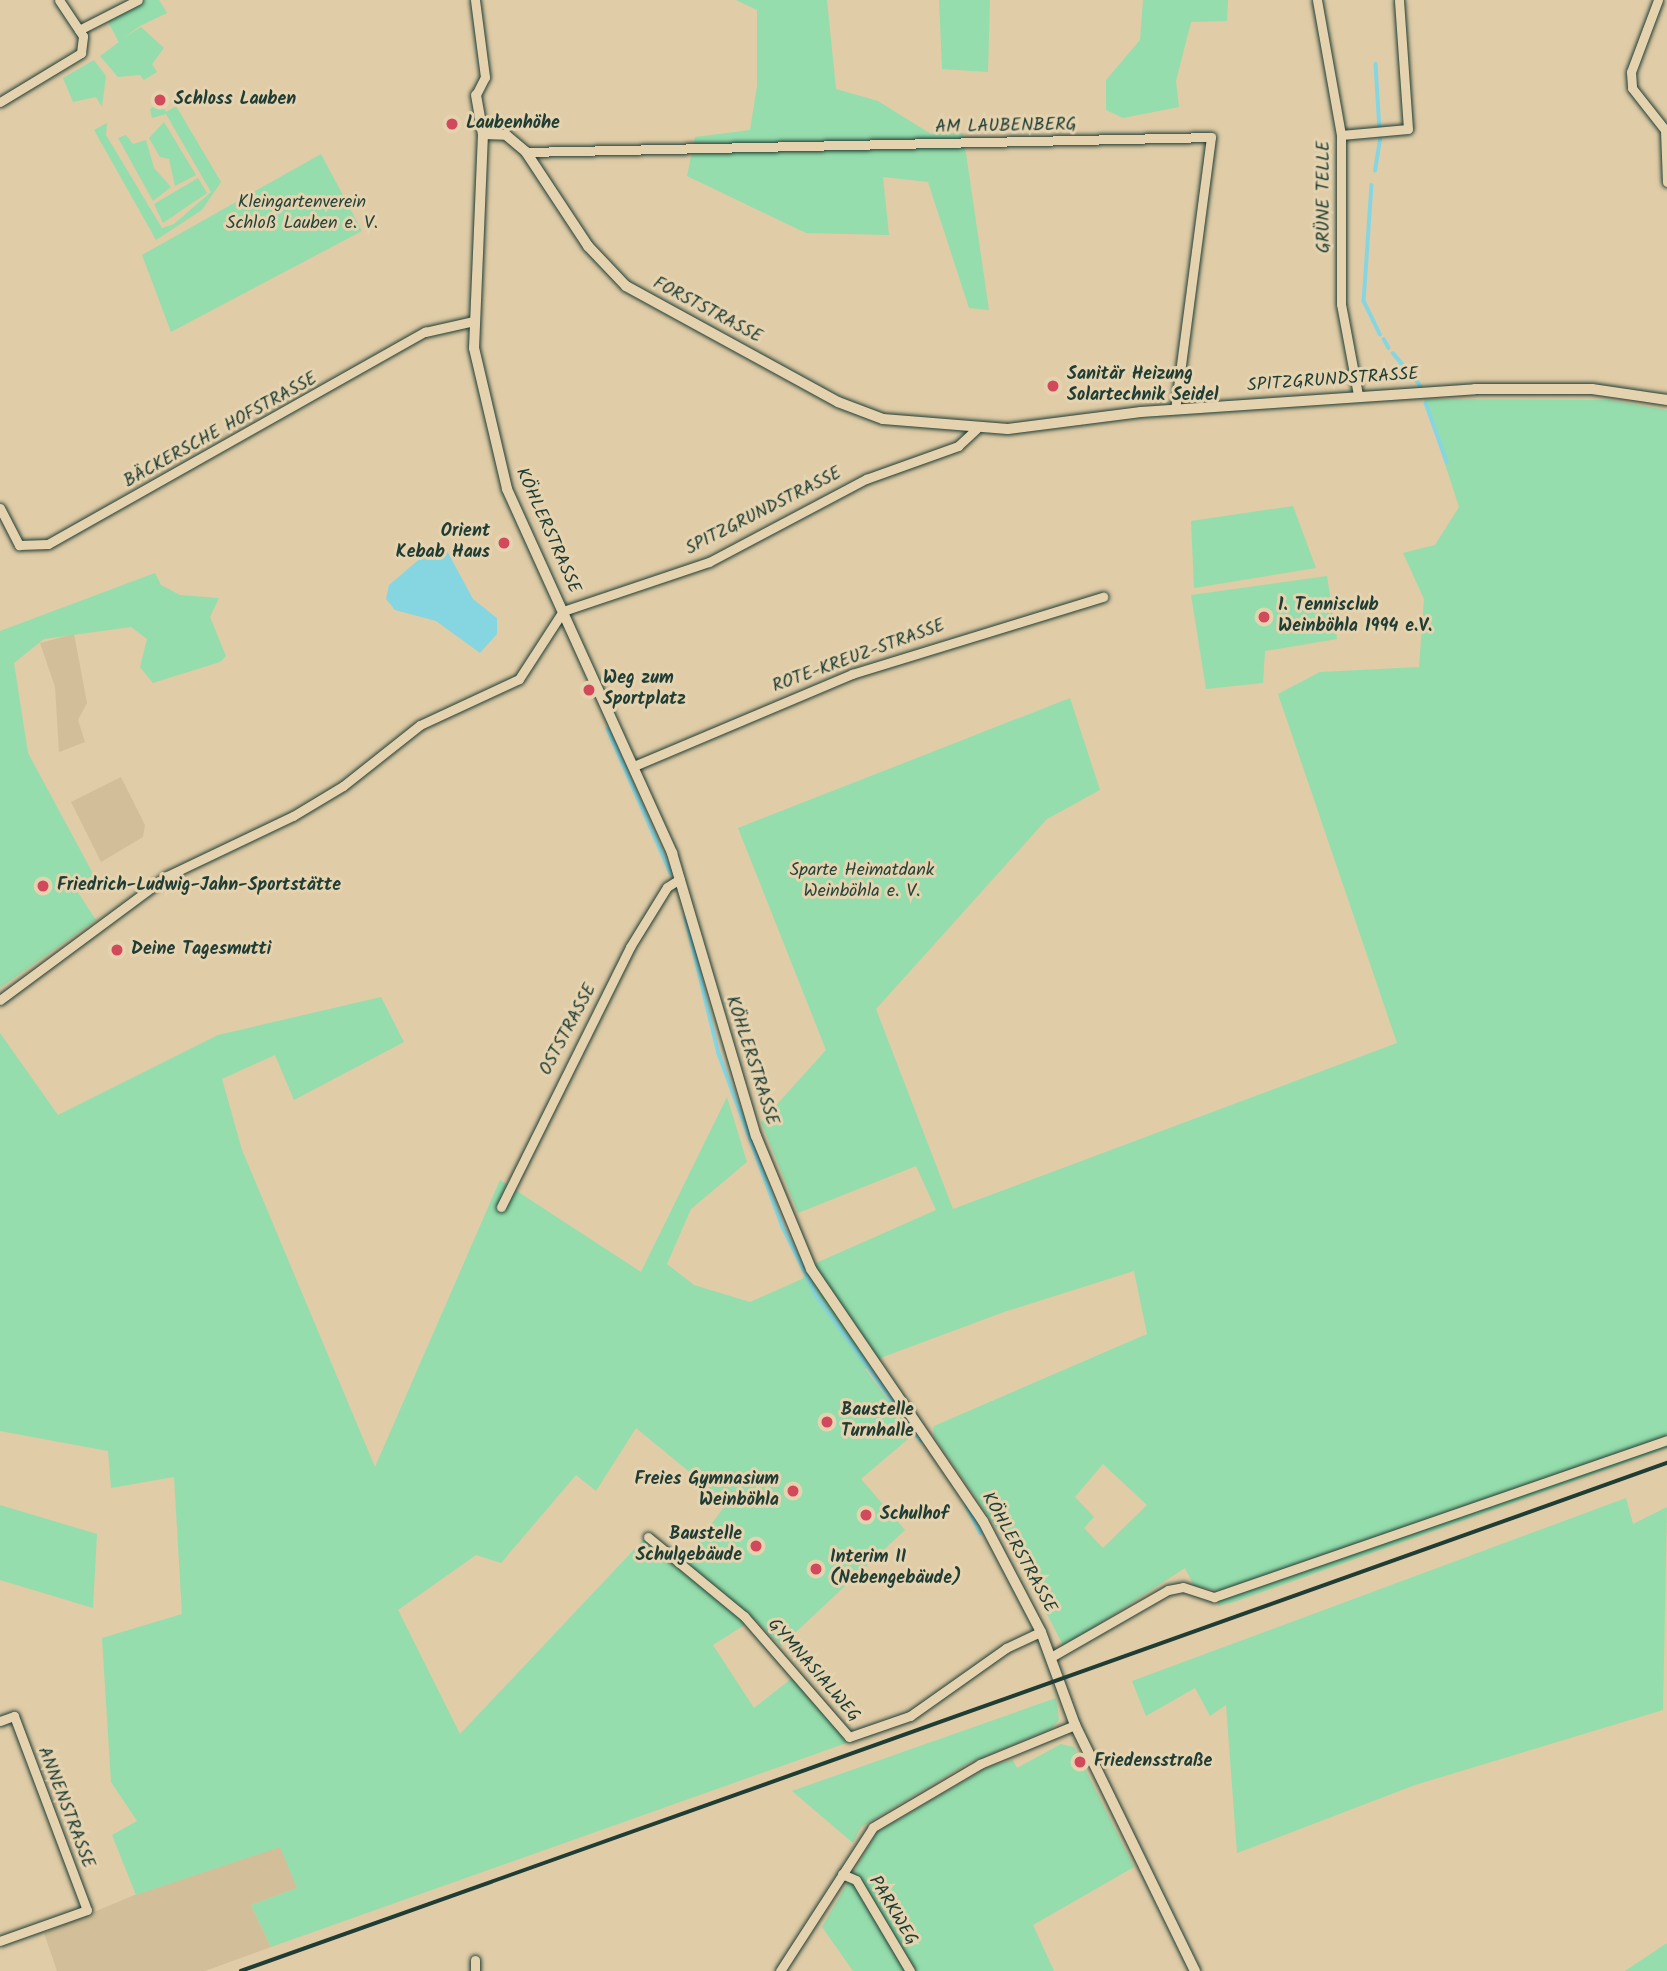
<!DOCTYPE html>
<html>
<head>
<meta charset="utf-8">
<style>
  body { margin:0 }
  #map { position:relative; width:1667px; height:1971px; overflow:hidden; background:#e0cca7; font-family:Kalam,sans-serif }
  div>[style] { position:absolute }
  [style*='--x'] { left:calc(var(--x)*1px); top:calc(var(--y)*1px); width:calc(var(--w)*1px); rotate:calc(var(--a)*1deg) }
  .built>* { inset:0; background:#d2be98 }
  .green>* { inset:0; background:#95ddac }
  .water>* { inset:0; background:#86d6e2 }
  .stream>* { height:3.5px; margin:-1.75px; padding:0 1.75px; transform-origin:1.75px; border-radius:1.75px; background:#86d6e2 }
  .roads { filter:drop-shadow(0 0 2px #1f3d34) drop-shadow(0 0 2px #1f3d34) }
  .minor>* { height:9px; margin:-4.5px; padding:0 4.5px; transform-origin:4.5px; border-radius:4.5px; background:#e5d3b0 }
  .tertiary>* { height:10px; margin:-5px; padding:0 5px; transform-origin:5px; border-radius:5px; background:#e5d3b0 }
  .rail>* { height:3.5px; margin:-1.75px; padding:0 1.75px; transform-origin:1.75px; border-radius:1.75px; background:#1f3d34 }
  .dots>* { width:19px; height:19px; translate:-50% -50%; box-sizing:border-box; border:4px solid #e5d3b0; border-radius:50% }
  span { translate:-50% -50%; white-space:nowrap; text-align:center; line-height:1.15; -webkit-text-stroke:6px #e5d3b0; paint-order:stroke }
  .poi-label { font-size:18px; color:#1f3d34; font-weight:700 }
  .left { translate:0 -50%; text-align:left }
  .right { translate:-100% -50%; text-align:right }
  .street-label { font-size:18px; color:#1f3d34 }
  .park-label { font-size:18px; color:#25453a }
</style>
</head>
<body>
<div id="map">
  <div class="built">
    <i style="clip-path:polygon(74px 634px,87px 703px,78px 720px,85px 742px,59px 752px,55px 687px,40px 643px)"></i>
    <i style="clip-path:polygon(121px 777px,145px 825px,143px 837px,101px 862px,71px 802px)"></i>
    <i style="clip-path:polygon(280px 1846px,297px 1888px,251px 1905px,271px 1947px,205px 1971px,57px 1971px,44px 1933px,156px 1886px)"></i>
  </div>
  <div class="green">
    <i style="clip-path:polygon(145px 0,159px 0,167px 13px,140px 26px,122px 39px,141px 27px,164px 48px,152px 64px,157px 72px,144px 80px,140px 75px,118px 77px,100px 56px,119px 42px,107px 20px)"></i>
    <i style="clip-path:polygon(736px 0,827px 0,836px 89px,878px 101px,931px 134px,963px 133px,989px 310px,969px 308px,928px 182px,883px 177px,889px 235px,806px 233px,687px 176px,695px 137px,750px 130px,757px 86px,757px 10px)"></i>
    <i style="clip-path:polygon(939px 0,990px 0,988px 72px,942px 69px)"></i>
    <i style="clip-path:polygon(1143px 0,1228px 0,1227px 21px,1191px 22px,1176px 81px,1179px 107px,1123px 118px,1106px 110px,1106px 80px,1140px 40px)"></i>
    <i style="clip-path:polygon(94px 60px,106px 76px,102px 107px,96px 97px,73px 102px,63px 78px)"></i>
    <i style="clip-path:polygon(161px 103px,166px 112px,176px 106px,221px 182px,202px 210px,156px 240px,94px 130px,107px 123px,106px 135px,162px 228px,174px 224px,211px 192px,166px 114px,152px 118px,150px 109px)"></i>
    <i style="clip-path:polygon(164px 122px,196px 175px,175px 186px,169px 159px,160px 157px,149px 138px)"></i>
    <i style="clip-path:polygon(126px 135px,133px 144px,146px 140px,154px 168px,171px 187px,153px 201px,118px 138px)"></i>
    <i style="clip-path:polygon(321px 154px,362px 231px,171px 332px,142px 255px)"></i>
    <i style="clip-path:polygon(198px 178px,207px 193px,163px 223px,154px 204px)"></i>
    <i style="clip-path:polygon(evenodd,1424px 399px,1610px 400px,1667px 410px,1667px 1448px,1234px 1602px,1218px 1606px,1221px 1591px,1194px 1586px,1185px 1568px,1064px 1647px,1020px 1562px,933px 1435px,934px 1426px,1147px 1334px,1134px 1271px,1004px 1312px,883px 1357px,865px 1369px,914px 1434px,861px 1479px,905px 1530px,781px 1646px,754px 1619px,713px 1645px,754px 1708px,800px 1672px,855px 1740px,271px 1947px,251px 1905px,297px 1888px,280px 1847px,136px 1895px,112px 1835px,137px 1821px,111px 1782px,102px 1638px,182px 1614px,174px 1477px,111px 1488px,108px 1451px,0 1431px,0 1033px,58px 1115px,218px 1035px,381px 997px,404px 1042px,294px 1100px,275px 1055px,222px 1079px,242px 1150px,375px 1467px,500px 1180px,641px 1272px,727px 1097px,747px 1162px,691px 1209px,667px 1264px,694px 1285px,750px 1302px,802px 1279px,816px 1263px,936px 1210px,916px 1166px,798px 1213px,761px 1122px,826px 1050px,738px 828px,1070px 698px,1100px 790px,1047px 819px,876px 1009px,953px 1209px,1397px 1043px,1278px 694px,1320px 672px,1419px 667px,1424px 599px,1403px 553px,1435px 545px,1459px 507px,1424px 399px,636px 1428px,727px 1503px,678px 1569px,644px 1539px,460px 1734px,398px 1610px,476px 1555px,501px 1563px,576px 1475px,596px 1491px,636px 1428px,1424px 399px,1103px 1464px,1147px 1505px,1103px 1548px,1084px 1528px,1094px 1517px,1075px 1497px,1103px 1464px)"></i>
    <i style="clip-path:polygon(1293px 506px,1316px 568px,1194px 588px,1191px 521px)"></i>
    <i style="clip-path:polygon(155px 573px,161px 585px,180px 595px,219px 598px,210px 617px,226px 656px,220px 662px,153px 683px,140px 667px,147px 639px,131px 627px,44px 639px,14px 663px,28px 753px,97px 881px,77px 891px,96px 920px,0 988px,0 631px)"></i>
    <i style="clip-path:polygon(1327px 576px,1337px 639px,1265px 651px,1263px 683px,1206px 689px,1191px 595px)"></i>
    <i style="clip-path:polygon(1626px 1498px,1633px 1524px,1667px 1507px,1663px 1710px,1415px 1785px,1237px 1853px,1226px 1705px,1210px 1716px,1195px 1688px,1146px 1716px,1132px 1681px)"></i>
    <i style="clip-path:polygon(0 1505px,97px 1534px,93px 1608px,0 1580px)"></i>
    <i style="clip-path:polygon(1056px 1698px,1059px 1720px,1051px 1729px,968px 1763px,861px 1827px,853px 1843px,792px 1791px)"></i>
    <i style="clip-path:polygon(1061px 1744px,1074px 1747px,1134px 1867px,1033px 1925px,1054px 1971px,853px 1971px,822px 1927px,877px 1832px,989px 1767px,1013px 1760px,1017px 1768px)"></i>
    <i style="clip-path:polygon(1667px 1943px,1667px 1971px,1625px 1971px)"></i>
  </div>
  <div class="water">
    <i style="clip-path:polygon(435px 546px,446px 549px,473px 599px,497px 618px,497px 634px,480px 653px,436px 621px,395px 610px,386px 599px,389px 585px)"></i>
  </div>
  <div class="stream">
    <i style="--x:1376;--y:64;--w:68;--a:86.6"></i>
    <i style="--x:1375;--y:171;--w:33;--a:-81"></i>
    <i style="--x:1372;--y:185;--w:116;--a:93.9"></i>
    <i style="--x:1364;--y:301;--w:37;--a:64"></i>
    <i style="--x:1384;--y:339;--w:10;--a:61"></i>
    <i style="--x:1393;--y:353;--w:43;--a:49.7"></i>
    <i style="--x:1426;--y:403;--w:63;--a:70.4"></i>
    <i style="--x:608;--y:729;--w:157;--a:66.4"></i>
    <i style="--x:686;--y:917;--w:141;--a:76.5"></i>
    <i style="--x:719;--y:1054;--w:184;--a:69.7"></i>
    <i style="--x:783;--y:1227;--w:77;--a:63.8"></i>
    <i style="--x:817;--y:1296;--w:178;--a:54.2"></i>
    <i style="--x:967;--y:1506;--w:30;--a:63"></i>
  </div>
  <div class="roads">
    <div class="minor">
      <i style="--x:475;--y:0;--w:78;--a:82.6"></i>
      <i style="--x:485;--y:77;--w:20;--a:117"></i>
      <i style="--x:1317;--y:0;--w:137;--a:79.9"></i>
      <i style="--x:1341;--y:135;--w:169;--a:90"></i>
      <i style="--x:1341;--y:304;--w:93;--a:79.4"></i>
      <i style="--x:1658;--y:0;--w:77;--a:110.6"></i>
      <i style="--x:1631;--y:72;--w:16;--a:86"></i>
      <i style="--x:1632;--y:88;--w:53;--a:51.8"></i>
      <i style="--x:1665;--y:130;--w:52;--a:87.8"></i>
      <i style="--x:79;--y:30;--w:66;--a:-27"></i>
      <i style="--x:0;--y:102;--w:95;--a:-31.2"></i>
      <i style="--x:81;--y:53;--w:17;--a:-83"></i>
      <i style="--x:83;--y:36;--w:43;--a:-123.7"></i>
      <i style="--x:1341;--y:135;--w:67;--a:-5.1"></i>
      <i style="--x:1408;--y:129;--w:129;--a:-94"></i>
      <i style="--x:526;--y:152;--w:685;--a:-1.25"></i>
      <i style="--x:1211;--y:137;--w:274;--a:97.5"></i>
      <i style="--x:0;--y:508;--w:42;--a:62.8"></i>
      <i style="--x:19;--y:545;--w:29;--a:-2"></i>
      <i style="--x:48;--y:544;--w:433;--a:-29.4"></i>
      <i style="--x:425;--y:332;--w:50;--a:-12.7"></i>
      <i style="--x:634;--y:766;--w:237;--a:-22.9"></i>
      <i style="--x:852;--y:674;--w:263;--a:-17.1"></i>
      <i style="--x:0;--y:1000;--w:208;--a:-36.6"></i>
      <i style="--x:167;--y:876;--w:140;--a:-25.5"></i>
      <i style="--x:293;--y:816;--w:58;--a:-31"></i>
      <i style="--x:343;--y:786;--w:98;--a:-38.4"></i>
      <i style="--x:420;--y:725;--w:109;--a:-24.9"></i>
      <i style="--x:519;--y:679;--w:81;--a:-57.1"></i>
      <i style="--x:563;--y:611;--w:154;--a:-18.6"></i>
      <i style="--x:709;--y:562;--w:178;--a:-27.9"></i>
      <i style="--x:866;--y:479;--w:98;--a:-19.7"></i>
      <i style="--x:958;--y:446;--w:25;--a:-43"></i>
      <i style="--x:501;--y:1207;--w:290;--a:-63.6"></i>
      <i style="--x:630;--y:947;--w:70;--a:-58.3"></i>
      <i style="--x:667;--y:887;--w:15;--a:-32"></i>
      <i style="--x:648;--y:1537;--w:124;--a:39.5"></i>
      <i style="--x:744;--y:1616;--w:160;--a:49"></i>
      <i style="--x:849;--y:1737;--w:65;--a:-19"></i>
      <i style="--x:910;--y:1716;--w:118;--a:-35.3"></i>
      <i style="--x:1006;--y:1648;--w:38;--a:-25"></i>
      <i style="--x:1051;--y:1657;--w:135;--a:-29.8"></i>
      <i style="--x:1168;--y:1590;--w:15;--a:-11"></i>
      <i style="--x:1183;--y:1587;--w:33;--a:18"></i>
      <i style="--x:1214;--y:1597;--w:479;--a:-19.1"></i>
      <i style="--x:0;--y:1721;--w:15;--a:-20"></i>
      <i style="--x:14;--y:1716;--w:207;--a:69.4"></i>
      <i style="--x:87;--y:1910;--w:92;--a:160.4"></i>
      <i style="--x:842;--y:1874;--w:15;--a:23"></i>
      <i style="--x:856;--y:1880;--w:106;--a:59.3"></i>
      <i style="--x:475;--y:1971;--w:11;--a:-90"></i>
      <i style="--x:780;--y:1971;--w:171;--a:-57.1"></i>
      <i style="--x:873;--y:1827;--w:124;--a:-30.5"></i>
      <i style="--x:980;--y:1764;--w:103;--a:-22.3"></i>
    </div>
    <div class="tertiary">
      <i style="--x:476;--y:95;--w:40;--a:80"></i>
      <i style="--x:483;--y:134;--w:214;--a:92.4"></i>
      <i style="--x:474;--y:348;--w:145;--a:76.8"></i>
      <i style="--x:507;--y:489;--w:400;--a:65.6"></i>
      <i style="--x:672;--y:853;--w:295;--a:73.5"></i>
      <i style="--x:756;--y:1136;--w:144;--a:67.5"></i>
      <i style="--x:811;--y:1269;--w:305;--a:55.7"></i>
      <i style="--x:983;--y:1521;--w:125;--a:62.4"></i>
      <i style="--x:1041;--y:1632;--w:99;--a:69.9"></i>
      <i style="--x:1075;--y:1725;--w:274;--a:64"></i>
      <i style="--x:483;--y:134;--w:23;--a:2"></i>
      <i style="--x:506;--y:135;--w:26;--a:40"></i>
      <i style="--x:526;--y:152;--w:113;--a:56.6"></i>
      <i style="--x:588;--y:246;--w:55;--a:46.5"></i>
      <i style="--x:626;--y:286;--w:242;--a:28.7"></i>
      <i style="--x:838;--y:402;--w:48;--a:20.7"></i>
      <i style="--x:883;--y:419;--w:125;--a:4.6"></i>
      <i style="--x:1008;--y:429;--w:134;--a:-7.3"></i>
      <i style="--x:1141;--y:412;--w:335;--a:-3.9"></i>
      <i style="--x:1475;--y:389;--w:117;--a:0"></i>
      <i style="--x:1592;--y:389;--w:76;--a:8.3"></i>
    </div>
  </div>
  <div class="rail">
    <i style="--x:241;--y:1971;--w:1514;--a:-19.61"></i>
  </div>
  <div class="dots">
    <i style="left:160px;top:100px;background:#d1495b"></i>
    <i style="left:452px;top:124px;background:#d1495b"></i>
    <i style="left:1053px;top:386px;background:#d1495b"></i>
    <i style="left:504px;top:543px;background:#d1495b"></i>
    <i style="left:1264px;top:617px;background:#d1495b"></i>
    <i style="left:589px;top:690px;background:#d1495b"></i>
    <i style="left:43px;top:886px;background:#d1495b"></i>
    <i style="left:117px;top:950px;background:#d1495b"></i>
    <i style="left:827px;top:1422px;background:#d1495b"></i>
    <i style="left:793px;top:1491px;background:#d1495b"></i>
    <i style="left:866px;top:1515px;background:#d1495b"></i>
    <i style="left:756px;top:1546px;background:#d1495b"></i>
    <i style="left:816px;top:1569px;background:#d1495b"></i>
    <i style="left:1080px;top:1762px;background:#d1495b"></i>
  </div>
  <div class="poi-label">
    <span class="left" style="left:174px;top:100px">Schloss Lauben</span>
    <span class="left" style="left:466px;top:124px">Laubenhöhe</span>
    <span class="left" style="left:1067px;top:386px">Sanitär Heizung<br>Solartechnik Seidel</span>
    <span class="right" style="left:490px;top:543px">Orient<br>Kebab Haus</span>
    <span class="left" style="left:1278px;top:617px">1. Tennisclub<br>Weinböhla 1994 e.V.</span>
    <span class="left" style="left:603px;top:690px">Weg zum<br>Sportplatz</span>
    <span class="left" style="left:57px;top:886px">Friedrich-Ludwig-Jahn-Sportstätte</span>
    <span class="left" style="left:131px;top:950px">Deine Tagesmutti</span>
    <span class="left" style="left:841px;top:1422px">Baustelle<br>Turnhalle</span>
    <span class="right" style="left:779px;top:1491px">Freies Gymnasium<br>Weinböhla</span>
    <span class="left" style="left:880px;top:1515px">Schulhof</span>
    <span class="right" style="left:742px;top:1546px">Baustelle<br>Schulgebäude</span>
    <span class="left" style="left:830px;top:1569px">Interim II<br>(Nebengebäude)</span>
    <span class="left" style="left:1094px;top:1762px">Friedensstraße</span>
  </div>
  <div class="street-label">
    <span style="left:1006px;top:127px;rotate:-1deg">AM LAUBENBERG</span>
    <span style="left:1325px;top:197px;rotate:-90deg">GRÜNE TELLE</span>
    <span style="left:707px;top:311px;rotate:28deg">FORSTSTRASSE</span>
    <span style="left:1333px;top:381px;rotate:-4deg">SPITZGRUNDSTRASSE</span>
    <span style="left:221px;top:431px;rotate:-29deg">BÄCKERSCHE HOFSTRASSE</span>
    <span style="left:764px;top:512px;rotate:-27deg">SPITZGRUNDSTRASSE</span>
    <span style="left:547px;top:531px;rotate:66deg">KÖHLERSTRASSE</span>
    <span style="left:859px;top:657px;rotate:-20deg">ROTE-KREUZ-STRASSE</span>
    <span style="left:569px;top:1030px;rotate:-62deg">OSTSTRASSE</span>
    <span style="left:751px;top:1061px;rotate:72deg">KÖHLERSTRASSE</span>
    <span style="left:1018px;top:1553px;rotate:61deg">KÖHLERSTRASSE</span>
    <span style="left:813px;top:1671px;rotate:49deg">GYMNASIALWEG</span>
    <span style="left:65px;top:1808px;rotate:69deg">ANNENSTRASSE</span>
    <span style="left:892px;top:1911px;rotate:59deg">PARKWEG</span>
  </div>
  <div class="park-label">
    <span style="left:302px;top:214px">Kleingartenverein<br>Schloß Lauben e. V.</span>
    <span style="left:862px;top:882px">Sparte Heimatdank<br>Weinböhla e. V.</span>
  </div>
</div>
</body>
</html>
